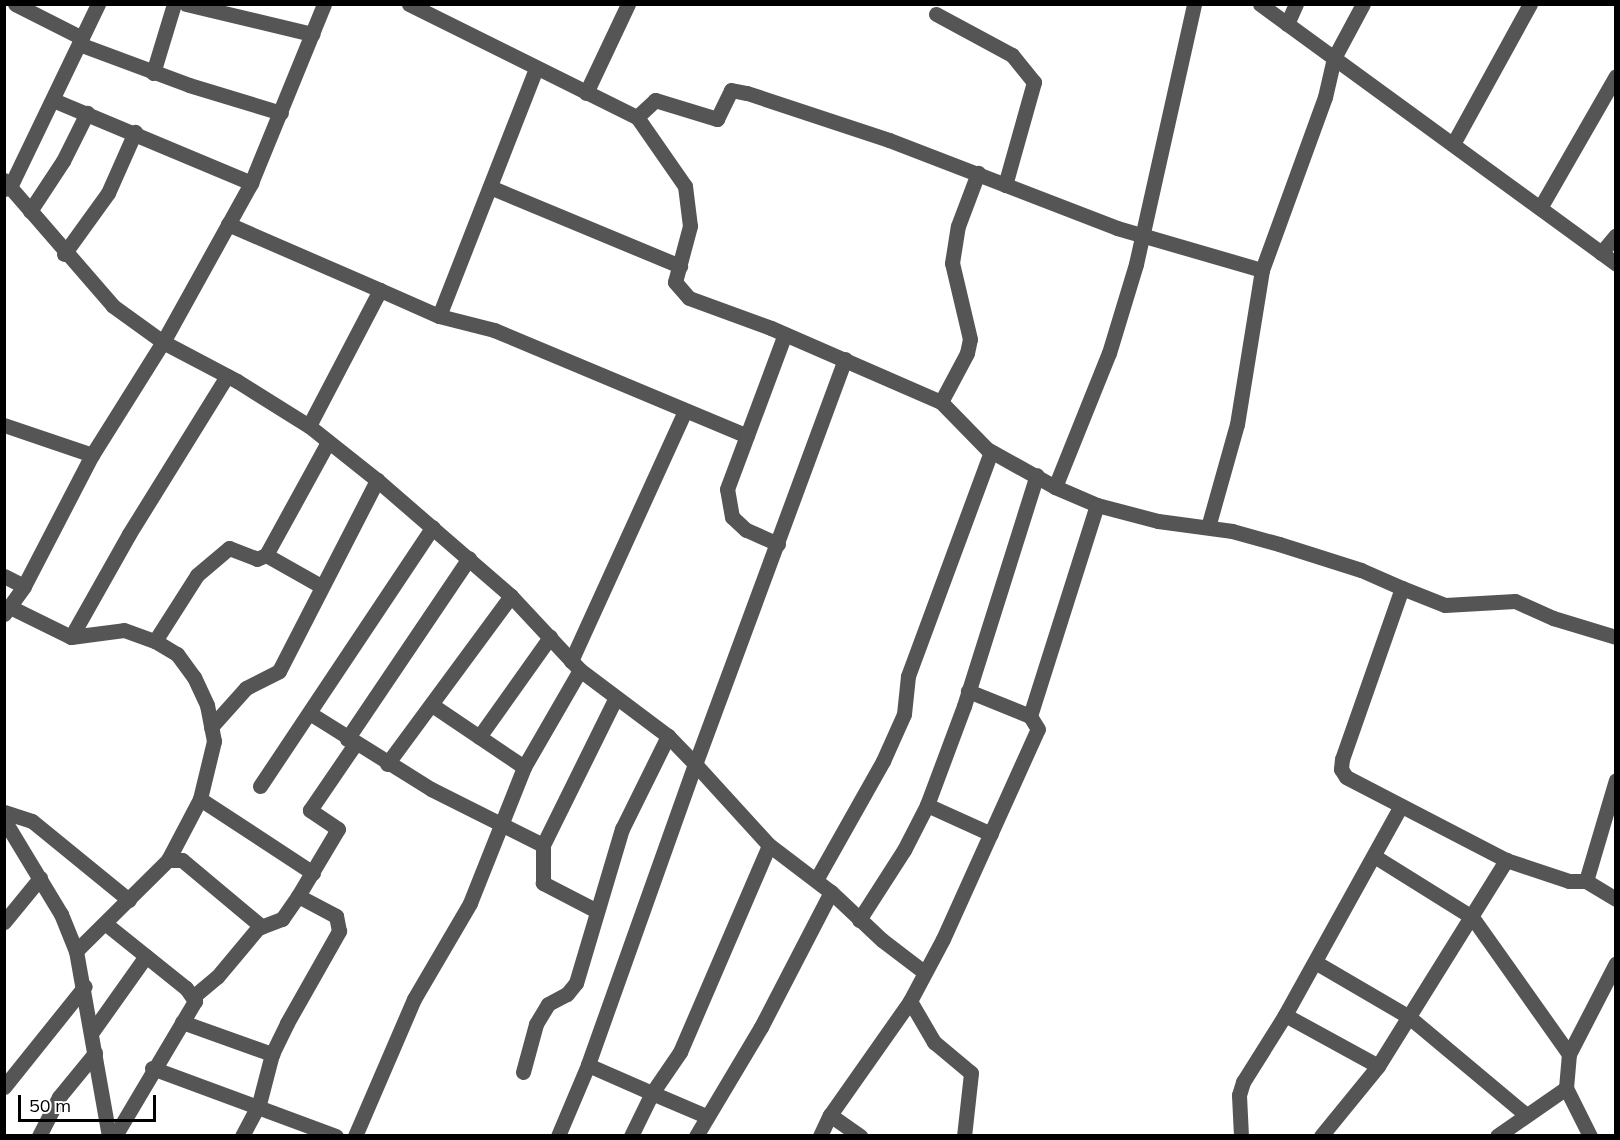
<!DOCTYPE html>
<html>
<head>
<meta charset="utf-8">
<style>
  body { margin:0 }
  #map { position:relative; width:1620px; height:1140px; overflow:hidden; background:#fff; font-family:Mulish,sans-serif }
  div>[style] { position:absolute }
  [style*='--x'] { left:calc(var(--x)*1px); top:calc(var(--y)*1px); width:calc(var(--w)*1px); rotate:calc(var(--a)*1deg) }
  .minor>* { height:15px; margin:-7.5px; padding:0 7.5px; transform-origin:7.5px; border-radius:7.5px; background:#555 }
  span { translate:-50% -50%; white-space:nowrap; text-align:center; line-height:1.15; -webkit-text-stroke:4.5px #fff; paint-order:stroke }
  .frame { position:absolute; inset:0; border:6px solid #000; pointer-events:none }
  .scale { position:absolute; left:18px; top:1095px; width:138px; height:27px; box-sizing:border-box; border:3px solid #000; border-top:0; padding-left:8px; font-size:18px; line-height:21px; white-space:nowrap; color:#000; -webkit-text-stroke:4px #fff; paint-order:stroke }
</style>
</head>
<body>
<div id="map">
  <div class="minor">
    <i style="--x:15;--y:4;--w:75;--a:26.9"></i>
    <i style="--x:186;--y:4;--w:130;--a:13.4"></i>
    <i style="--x:409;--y:4;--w:254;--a:26.4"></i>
    <i style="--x:637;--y:117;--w:84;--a:55.2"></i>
    <i style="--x:685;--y:186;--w:40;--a:82.9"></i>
    <i style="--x:690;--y:226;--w:58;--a:105"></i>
    <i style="--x:675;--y:282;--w:21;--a:49"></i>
    <i style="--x:689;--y:298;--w:87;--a:20.1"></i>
    <i style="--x:771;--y:328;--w:185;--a:23.5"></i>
    <i style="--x:941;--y:402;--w:66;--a:45.6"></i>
    <i style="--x:987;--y:449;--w:78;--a:29.2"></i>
    <i style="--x:1055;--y:487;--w:144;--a:-68.1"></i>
    <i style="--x:1109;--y:353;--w:93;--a:-73.1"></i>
    <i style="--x:1136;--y:264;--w:266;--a:-77.4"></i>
    <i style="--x:1260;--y:4;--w:441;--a:36.1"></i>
    <i style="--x:936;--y:14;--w:86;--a:28.3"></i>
    <i style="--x:1012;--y:55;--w:35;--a:51"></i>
    <i style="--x:1034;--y:82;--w:107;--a:105.7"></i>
    <i style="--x:1287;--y:24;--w:22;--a:-66"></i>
    <i style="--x:79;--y:44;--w:117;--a:20.4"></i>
    <i style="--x:189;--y:85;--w:96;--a:16.9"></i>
    <i style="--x:153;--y:73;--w:72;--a:-73.1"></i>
    <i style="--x:586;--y:93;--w:98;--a:-64.7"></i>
    <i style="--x:53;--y:100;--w:215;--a:22.7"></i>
    <i style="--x:637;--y:117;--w:25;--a:-43"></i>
    <i style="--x:655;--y:100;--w:65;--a:17"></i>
    <i style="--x:717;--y:119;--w:32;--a:-64"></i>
    <i style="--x:731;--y:90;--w:16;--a:11"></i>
    <i style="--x:747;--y:93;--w:150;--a:18.3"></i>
    <i style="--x:889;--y:140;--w:244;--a:21.1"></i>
    <i style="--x:1117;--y:228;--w:151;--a:16.2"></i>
    <i style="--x:1262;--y:270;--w:156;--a:99.2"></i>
    <i style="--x:1237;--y:424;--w:107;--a:105.7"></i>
    <i style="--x:1453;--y:144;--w:160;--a:-61.2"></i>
    <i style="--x:4;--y:180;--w:9;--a:49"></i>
    <i style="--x:10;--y:187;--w:203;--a:-64.3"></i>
    <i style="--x:490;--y:187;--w:206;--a:22.6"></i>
    <i style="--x:4;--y:189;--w:6;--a:-18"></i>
    <i style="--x:10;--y:187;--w:157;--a:49.1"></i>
    <i style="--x:113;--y:306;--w:62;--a:35.8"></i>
    <i style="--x:163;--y:342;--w:84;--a:27.8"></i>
    <i style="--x:237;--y:381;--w:85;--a:32"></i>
    <i style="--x:309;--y:426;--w:87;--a:38.5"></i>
    <i style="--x:377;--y:480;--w:177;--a:40.9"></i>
    <i style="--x:511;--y:596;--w:101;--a:47"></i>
    <i style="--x:580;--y:670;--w:110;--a:36.9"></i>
    <i style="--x:668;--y:736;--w:39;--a:46"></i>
    <i style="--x:695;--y:764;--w:319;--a:109.6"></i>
    <i style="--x:588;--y:1065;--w:77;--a:112.9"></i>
    <i style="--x:1540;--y:208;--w:152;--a:-60.1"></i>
    <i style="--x:30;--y:211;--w:60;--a:-56.6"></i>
    <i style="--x:63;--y:161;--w:54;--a:-63.4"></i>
    <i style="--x:228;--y:224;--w:166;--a:23.5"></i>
    <i style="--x:380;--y:290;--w:153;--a:117.6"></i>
    <i style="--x:1601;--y:253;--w:23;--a:-50"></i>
    <i style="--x:64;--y:254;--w:75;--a:-54.2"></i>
    <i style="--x:108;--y:193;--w:67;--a:-66.1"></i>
    <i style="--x:1262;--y:270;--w:184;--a:-70"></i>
    <i style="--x:1325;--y:97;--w:40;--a:-77"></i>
    <i style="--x:1334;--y:58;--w:61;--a:-61.8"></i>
    <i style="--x:380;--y:290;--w:64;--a:23.8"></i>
    <i style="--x:439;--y:316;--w:57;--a:14.3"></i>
    <i style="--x:494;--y:330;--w:274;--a:22.7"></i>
    <i style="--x:439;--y:316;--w:265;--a:-68.6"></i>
    <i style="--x:845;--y:359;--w:432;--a:110.3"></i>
    <i style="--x:695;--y:764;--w:110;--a:47.6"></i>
    <i style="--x:769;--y:845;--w:78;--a:37.2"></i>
    <i style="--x:831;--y:892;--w:70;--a:43.3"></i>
    <i style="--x:882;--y:940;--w:53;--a:37.3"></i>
    <i style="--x:941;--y:402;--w:55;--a:-62"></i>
    <i style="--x:967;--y:353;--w:14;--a:-78"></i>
    <i style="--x:970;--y:339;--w:78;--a:-103.3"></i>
    <i style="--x:952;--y:263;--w:37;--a:-81"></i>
    <i style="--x:958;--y:226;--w:57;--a:-69.3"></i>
    <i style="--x:4;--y:425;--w:93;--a:18.8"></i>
    <i style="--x:1055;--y:487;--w:46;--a:23.2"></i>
    <i style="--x:1097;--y:505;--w:63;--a:14.7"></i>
    <i style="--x:1158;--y:521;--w:75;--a:7.7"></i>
    <i style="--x:1232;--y:531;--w:49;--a:15.5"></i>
    <i style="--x:1279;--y:544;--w:86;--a:17.6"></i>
    <i style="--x:1361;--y:570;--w:45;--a:23.7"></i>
    <i style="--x:1402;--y:588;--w:181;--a:109.3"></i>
    <i style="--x:1342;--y:759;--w:10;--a:96"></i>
    <i style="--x:1341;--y:769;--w:9;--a:58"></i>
    <i style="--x:1346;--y:777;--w:180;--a:27.4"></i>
    <i style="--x:1506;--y:860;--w:66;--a:18.4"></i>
    <i style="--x:1569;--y:881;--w:17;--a:0"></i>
    <i style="--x:1586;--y:881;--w:35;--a:31"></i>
    <i style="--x:778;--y:544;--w:35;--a:-156"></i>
    <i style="--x:746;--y:530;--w:19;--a:-137"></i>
    <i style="--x:732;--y:517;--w:28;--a:-100"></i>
    <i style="--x:727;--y:489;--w:165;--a:-69.5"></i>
    <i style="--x:266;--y:555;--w:129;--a:-61.2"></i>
    <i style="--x:266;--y:555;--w:63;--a:29.4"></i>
    <i style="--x:4;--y:576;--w:22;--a:27"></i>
    <i style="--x:1402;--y:588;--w:46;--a:21.6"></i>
    <i style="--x:1445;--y:605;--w:70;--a:-3.3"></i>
    <i style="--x:1515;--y:601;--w:42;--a:24.1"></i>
    <i style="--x:1553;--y:618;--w:66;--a:16.8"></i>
    <i style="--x:10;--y:607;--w:68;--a:26.2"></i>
    <i style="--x:71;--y:637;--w:53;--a:-7.5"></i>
    <i style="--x:124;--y:630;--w:33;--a:20"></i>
    <i style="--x:155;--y:641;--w:26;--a:31"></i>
    <i style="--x:177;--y:654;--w:29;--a:54"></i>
    <i style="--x:194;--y:677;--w:31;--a:65"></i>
    <i style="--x:207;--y:705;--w:37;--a:79"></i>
    <i style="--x:214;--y:741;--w:60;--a:103.6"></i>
    <i style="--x:200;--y:799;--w:69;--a:117.7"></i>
    <i style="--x:4;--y:614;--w:34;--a:-54"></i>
    <i style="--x:24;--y:586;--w:148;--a:-62.6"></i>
    <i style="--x:92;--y:455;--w:133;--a:-57.9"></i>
    <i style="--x:163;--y:342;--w:182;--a:-61"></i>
    <i style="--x:251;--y:183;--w:193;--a:-67.8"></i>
    <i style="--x:71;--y:637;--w:118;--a:-60.6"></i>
    <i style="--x:129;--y:534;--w:186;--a:-58.2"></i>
    <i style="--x:155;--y:641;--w:78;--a:-57.5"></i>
    <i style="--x:197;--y:575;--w:42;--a:-40.2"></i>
    <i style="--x:229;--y:548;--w:30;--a:21"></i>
    <i style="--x:257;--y:559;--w:10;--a:-24"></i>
    <i style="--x:571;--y:661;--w:275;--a:-65.5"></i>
    <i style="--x:432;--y:705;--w:111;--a:34"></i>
    <i style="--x:311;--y:714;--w:142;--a:32"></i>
    <i style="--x:431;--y:789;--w:125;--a:26.6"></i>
    <i style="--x:1030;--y:716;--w:221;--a:-72.4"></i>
    <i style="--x:211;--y:727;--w:52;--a:-48.1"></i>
    <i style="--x:246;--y:688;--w:37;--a:-27"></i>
    <i style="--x:279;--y:671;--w:215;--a:-62.8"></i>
    <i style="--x:479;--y:737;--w:123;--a:-54.6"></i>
    <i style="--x:347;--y:739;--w:218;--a:-56"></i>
    <i style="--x:387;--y:764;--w:209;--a:-53.6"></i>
    <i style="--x:260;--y:786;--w:311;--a:-56.3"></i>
    <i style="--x:200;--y:799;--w:135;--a:33.2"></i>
    <i style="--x:927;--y:805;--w:70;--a:24.4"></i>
    <i style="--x:4;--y:812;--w:29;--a:18"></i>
    <i style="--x:32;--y:821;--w:125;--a:39.2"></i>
    <i style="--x:4;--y:820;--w:110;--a:58.8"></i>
    <i style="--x:61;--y:914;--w:40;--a:68"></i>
    <i style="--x:76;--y:951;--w:188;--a:79.9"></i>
    <i style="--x:1374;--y:856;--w:115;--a:31.9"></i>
    <i style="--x:1472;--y:917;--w:168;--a:54.7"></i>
    <i style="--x:816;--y:880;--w:137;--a:-60.6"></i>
    <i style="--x:883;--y:761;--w:51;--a:-65.9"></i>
    <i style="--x:904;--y:714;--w:38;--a:-84"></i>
    <i style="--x:908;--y:676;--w:239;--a:-69.7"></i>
    <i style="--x:1586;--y:881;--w:105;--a:-73.5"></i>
    <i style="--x:595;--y:910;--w:59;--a:-152.6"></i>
    <i style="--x:543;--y:883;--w:38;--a:-90"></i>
    <i style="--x:543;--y:845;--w:163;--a:-63.7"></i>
    <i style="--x:859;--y:920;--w:83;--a:-57.3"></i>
    <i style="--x:904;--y:850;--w:51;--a:-62.9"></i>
    <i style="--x:927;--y:805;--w:106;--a:-69.5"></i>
    <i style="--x:964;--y:706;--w:242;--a:-72.5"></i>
    <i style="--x:4;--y:922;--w:57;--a:-50.7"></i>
    <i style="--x:106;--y:924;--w:102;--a:38.7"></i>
    <i style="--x:186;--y:988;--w:16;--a:55"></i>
    <i style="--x:195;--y:1001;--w:157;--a:120.7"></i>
    <i style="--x:76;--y:951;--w:129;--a:-44.7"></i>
    <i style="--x:168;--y:860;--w:14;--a:0"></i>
    <i style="--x:182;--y:860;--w:104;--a:39.9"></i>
    <i style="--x:1315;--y:962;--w:109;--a:30.3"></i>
    <i style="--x:1409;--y:1017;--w:151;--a:39.9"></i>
    <i style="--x:194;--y:996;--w:30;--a:-40"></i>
    <i style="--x:217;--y:977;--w:64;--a:-50.1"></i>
    <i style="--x:258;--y:928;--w:26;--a:-21"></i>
    <i style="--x:282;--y:919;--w:28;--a:-55"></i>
    <i style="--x:910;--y:1001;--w:48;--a:59.7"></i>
    <i style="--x:934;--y:1042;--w:48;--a:40"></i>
    <i style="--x:971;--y:1073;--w:63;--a:96.3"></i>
    <i style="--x:1285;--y:1015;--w:106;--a:28.7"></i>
    <i style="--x:182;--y:1022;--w:96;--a:19.6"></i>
    <i style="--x:92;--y:1032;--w:93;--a:-54.6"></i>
    <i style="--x:588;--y:1065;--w:70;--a:23.6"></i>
    <i style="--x:652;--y:1093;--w:50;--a:-55.7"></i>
    <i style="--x:680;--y:1052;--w:225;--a:-66.7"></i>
    <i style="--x:152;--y:1068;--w:196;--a:20.3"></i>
    <i style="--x:523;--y:1072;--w:50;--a:-74.8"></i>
    <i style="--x:536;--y:1024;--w:23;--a:-59"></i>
    <i style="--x:548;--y:1004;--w:21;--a:-28"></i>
    <i style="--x:567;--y:994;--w:14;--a:-51"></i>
    <i style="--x:576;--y:983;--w:161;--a:-73.4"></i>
    <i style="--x:622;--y:829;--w:104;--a:-63.7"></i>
    <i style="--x:4;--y:1087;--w:129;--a:-51.3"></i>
    <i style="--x:830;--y:1115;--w:37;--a:35"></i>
    <i style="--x:39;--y:1136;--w:44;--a:-62.9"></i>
    <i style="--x:59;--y:1097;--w:57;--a:-50.7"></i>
    <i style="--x:242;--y:1136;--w:36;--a:-62"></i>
    <i style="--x:259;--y:1104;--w:52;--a:-75.4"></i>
    <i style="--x:272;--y:1054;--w:34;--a:-64"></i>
    <i style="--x:287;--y:1023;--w:106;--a:-60.5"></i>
    <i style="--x:339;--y:931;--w:15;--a:-101"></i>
    <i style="--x:336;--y:916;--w:43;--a:-152.2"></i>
    <i style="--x:298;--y:896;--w:78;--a:-59.2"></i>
    <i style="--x:338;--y:829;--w:34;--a:-146"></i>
    <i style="--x:310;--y:810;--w:80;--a:-55.7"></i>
    <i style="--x:355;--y:1136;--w:149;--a:-66.7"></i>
    <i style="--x:414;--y:999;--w:111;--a:-59.7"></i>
    <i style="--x:470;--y:903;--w:146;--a:-68.3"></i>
    <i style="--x:524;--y:767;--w:112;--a:-60"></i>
    <i style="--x:631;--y:1136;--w:48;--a:-64"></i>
    <i style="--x:652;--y:1093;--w:59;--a:23.1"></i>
    <i style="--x:696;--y:1136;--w:127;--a:-59.2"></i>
    <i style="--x:761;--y:1027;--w:152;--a:-62.6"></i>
    <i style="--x:820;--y:1136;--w:23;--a:-65"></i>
    <i style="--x:830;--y:1115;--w:139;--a:-54.9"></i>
    <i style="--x:910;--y:1001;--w:70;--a:-62"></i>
    <i style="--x:943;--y:939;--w:230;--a:-65.7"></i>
    <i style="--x:1038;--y:729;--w:15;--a:-122"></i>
    <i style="--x:1030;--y:716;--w:67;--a:-158"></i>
    <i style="--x:1241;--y:1136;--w:41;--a:-92.8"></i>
    <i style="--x:1239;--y:1095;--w:14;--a:-73"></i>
    <i style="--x:1243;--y:1082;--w:79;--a:-57.9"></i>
    <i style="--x:1285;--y:1015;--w:239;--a:-61"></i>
    <i style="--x:1321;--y:1136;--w:90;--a:-50.8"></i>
    <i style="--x:1378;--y:1066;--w:243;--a:-58.1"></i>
    <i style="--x:1497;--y:1136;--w:84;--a:-34.8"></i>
    <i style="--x:1590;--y:1136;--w:54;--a:-116.6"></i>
    <i style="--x:1566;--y:1088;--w:34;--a:-85"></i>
    <i style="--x:1569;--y:1054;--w:102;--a:-62.7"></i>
  </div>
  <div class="frame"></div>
  <div class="scale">50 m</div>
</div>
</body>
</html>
